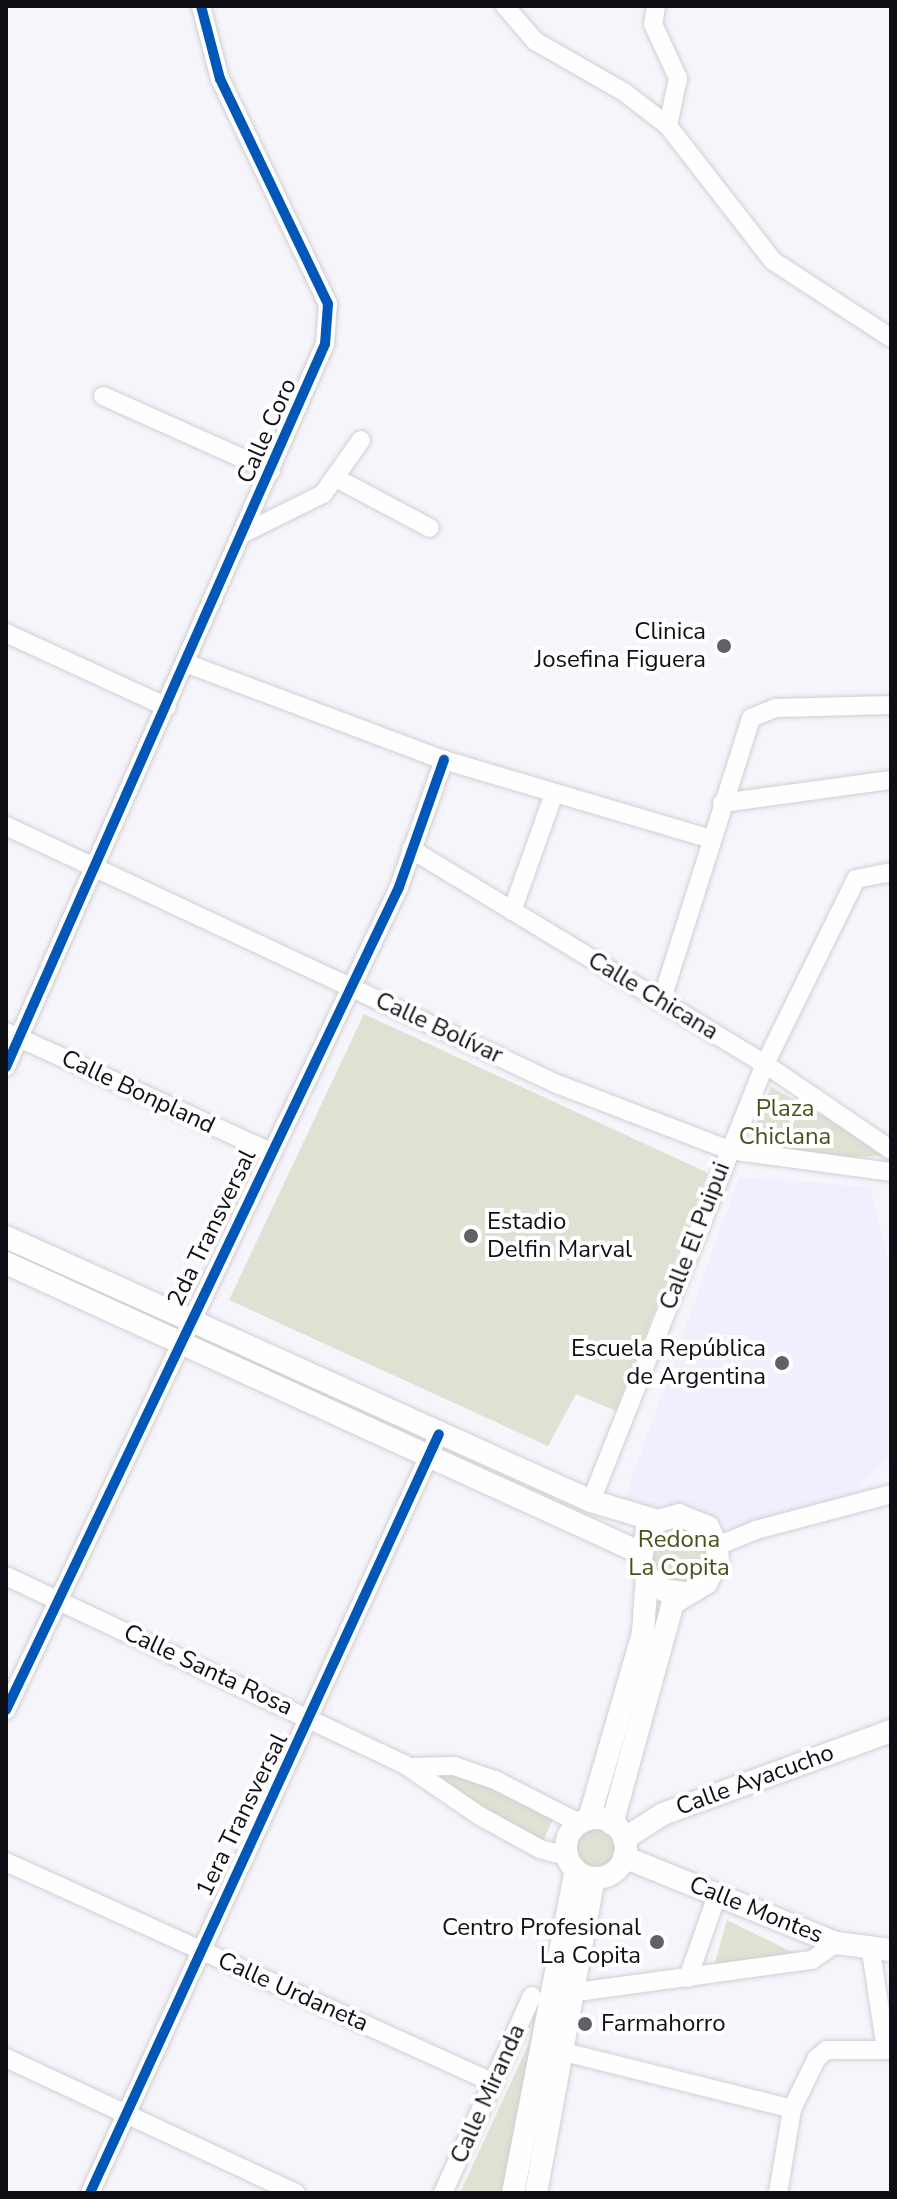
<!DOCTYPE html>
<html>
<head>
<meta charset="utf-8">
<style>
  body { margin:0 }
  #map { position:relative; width:897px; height:2199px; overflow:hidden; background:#f6f5fb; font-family:"Nunito Sans",sans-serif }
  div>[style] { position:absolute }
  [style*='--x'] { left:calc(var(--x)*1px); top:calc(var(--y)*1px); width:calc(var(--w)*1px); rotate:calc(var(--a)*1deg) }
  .built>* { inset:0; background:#f1eefd }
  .green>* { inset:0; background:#dee2d3 }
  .round { border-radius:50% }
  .roads { filter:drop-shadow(0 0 2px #d0cfd5) drop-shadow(0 0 2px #d0cfd5) }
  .minor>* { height:18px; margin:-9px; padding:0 9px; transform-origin:9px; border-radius:9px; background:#fefefe }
  .tertiary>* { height:22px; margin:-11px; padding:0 11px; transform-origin:11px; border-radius:11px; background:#fefefe }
  .tertiary>.ring { margin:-11px; padding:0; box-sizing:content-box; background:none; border:22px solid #fefefe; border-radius:50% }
  .cycleway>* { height:10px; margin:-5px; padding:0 5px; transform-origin:5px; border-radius:5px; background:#0057b8 }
  .dots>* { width:22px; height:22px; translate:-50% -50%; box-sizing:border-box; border:4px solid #fff; border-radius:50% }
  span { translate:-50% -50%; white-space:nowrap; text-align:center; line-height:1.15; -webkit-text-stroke:8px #fff; paint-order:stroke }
  .street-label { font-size:24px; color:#110f16 }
  .poi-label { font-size:24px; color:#110f16 }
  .right { translate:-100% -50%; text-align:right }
  .left { translate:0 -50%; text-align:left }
  .park-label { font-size:24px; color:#49511d }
  .frame { position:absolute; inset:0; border:8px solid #110f16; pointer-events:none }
</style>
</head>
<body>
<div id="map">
  <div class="built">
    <i style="clip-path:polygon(739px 1177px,870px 1187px,891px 1271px,891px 1455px,846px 1499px,737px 1530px,668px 1503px,647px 1513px,623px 1503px)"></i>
  </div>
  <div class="green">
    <i style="clip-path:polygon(364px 1014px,708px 1173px,616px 1411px,576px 1394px,548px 1446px,229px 1300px)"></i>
    <i style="clip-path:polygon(771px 1087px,885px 1149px,882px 1156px,849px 1157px,747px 1145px)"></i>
    <i class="round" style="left:650px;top:1525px;width:58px;height:58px"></i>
    <i style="clip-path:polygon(439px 1768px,556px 1811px,541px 1847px,435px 1779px)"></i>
    <i class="round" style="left:573px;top:1825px;width:46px;height:46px"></i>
    <i style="clip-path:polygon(727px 1920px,804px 1958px,713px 1970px)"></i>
    <i style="clip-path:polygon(542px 1985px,507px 2193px,460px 2193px,529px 2043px)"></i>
  </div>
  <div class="roads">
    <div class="minor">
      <i style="--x:505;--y:6;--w:46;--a:49.4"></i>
      <i style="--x:535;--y:41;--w:103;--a:29.8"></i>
      <i style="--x:624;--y:92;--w:56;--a:37.7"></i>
      <i style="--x:668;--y:126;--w:171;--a:52.1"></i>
      <i style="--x:773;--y:261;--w:141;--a:33.1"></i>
      <i style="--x:656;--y:6;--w:18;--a:99"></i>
      <i style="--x:653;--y:24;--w:60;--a:65.2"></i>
      <i style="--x:678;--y:78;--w:49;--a:101.8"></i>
      <i style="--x:103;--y:396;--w:184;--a:24.1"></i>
      <i style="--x:336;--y:478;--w:106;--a:28"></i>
      <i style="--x:244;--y:533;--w:88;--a:-26.3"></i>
      <i style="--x:323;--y:494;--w:66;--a:-54.9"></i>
      <i style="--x:6;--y:633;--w:177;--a:24.7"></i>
      <i style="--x:188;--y:664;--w:273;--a:20.6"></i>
      <i style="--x:444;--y:760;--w:278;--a:16.5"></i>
      <i style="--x:722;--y:803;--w:171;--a:-7.8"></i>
      <i style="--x:6;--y:826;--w:608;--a:25.09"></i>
      <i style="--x:557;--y:1084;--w:184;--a:21"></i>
      <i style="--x:729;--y:1150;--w:163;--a:7.7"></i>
      <i style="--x:411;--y:849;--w:414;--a:31.3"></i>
      <i style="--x:765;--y:1064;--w:153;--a:34.3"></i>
      <i style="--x:512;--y:911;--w:124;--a:-70.3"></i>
      <i style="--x:661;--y:1002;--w:298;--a:-72.4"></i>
      <i style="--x:751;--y:718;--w:27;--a:-22"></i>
      <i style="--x:776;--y:708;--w:115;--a:-1.5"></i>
      <i style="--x:6;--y:1032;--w:290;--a:24.4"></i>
      <i style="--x:6;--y:1067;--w:790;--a:-66.19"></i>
      <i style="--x:325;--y:344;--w:40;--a:-85.7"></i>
      <i style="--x:328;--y:304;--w:250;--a:-115.6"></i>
      <i style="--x:220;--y:79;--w:75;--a:-104.6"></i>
      <i style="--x:591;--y:1501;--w:470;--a:-68.3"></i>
      <i style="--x:765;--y:1064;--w:206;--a:-63.8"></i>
      <i style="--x:856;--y:879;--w:36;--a:-11"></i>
      <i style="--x:717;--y:1546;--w:42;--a:-22.3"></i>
      <i style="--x:756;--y:1530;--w:140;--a:-14.9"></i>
      <i style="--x:6;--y:1576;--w:440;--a:25.3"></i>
      <i style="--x:404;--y:1764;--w:92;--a:34.4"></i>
      <i style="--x:480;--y:1816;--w:68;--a:28.8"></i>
      <i style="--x:540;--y:1849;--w:28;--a:15"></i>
      <i style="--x:6;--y:1710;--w:912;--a:-64.47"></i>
      <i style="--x:399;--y:887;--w:135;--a:-70.5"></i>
      <i style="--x:409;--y:1767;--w:45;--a:-1.3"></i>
      <i style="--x:454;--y:1766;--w:43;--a:18.9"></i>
      <i style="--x:495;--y:1780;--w:94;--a:27.1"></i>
      <i style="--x:6;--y:1862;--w:536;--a:24.36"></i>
      <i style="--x:871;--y:1951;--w:100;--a:81.4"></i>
      <i style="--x:688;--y:1978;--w:88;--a:-70.7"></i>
      <i style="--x:577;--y:1992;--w:237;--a:-7.8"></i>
      <i style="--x:812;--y:1960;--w:29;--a:-35"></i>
      <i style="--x:564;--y:2052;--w:235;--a:14"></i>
      <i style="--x:6;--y:2058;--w:320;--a:25"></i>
      <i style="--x:90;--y:2193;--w:835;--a:-65.31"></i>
      <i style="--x:443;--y:2193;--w:216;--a:-65.7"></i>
      <i style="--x:778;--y:2193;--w:85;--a:-80.5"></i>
      <i style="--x:792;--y:2109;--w:57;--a:-63.9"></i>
      <i style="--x:817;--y:2058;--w:13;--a:-39"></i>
      <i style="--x:827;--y:2050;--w:64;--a:0"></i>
    </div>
    <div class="tertiary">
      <i style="--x:6;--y:1237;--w:642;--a:24.29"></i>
      <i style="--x:591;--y:1501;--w:70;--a:16.6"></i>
      <i style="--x:6;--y:1263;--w:698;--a:24.55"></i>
      <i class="ring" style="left:566px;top:1818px;width:38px;height:38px"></i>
      <i style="--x:589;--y:1819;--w:194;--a:-73.8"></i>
      <i style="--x:643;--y:1633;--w:57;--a:-86"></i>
      <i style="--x:612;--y:1824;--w:229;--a:-74.6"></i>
      <i style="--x:673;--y:1603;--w:39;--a:-31"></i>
      <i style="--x:706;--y:1583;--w:24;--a:-60"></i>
      <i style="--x:718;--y:1562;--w:16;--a:-94"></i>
      <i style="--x:717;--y:1546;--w:21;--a:-115"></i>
      <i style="--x:708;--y:1527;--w:31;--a:-158"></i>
      <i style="--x:679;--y:1515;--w:22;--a:164"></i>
      <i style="--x:658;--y:1521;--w:16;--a:135"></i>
      <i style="--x:647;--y:1532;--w:28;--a:103"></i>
      <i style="--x:641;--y:1559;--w:18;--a:71"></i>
      <i style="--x:647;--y:1576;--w:21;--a:41"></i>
      <i style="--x:663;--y:1590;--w:21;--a:8"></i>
      <i style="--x:624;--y:1839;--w:46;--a:-32.7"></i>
      <i style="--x:663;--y:1814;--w:243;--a:-20"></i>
      <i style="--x:624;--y:1857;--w:229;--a:22.1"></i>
      <i style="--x:836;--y:1943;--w:55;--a:7.3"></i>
      <i style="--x:513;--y:2193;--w:329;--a:-79"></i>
      <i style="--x:536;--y:2193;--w:320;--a:-79.6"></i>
    </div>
  </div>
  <div class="cycleway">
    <i style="--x:6;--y:1067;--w:790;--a:-66.19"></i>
    <i style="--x:325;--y:344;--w:40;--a:-85.7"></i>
    <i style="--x:328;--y:304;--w:250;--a:-115.6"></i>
    <i style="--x:220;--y:79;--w:75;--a:-104.6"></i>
    <i style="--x:6;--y:1710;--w:912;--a:-64.47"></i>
    <i style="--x:399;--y:887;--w:135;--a:-70.5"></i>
    <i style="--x:90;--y:2193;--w:835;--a:-65.31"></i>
  </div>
  <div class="dots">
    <i style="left:724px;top:646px;background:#616066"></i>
    <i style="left:471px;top:1236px;background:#616066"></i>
    <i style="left:782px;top:1363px;background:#616066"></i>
    <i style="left:657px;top:1942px;background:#616066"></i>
    <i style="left:585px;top:2024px;background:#616066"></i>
  </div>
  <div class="street-label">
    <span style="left:267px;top:431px;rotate:-66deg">Calle Coro</span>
    <span style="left:653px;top:996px;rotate:31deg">Calle Chicana</span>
    <span style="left:439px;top:1028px;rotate:25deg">Calle Bolívar</span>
    <span style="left:138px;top:1092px;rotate:25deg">Calle Bonpland</span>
    <span style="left:212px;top:1228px;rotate:-64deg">2da Transversal</span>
    <span style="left:695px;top:1236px;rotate:-69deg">Calle El Puipui</span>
    <span style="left:208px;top:1670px;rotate:25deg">Calle Santa Rosa</span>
    <span style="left:755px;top:1780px;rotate:-20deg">Calle Ayacucho</span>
    <span style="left:242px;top:1815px;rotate:-64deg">1era Transversal</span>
    <span style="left:756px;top:1910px;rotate:22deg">Calle Montes</span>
    <span style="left:293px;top:1992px;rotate:24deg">Calle Urdaneta</span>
    <span style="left:488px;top:2094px;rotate:-66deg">Calle Miranda</span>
  </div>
  <div class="poi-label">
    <span class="right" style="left:706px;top:646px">Clinica<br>Josefina Figuera</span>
    <span class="left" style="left:487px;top:1236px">Estadio<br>Delfin Marval</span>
    <span class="right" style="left:766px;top:1363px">Escuela República<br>de Argentina</span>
    <span class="right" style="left:641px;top:1942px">Centro Profesional<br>La Copita</span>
    <span class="left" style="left:601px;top:2024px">Farmahorro</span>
  </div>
  <div class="park-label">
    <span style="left:785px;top:1123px">Plaza<br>Chiclana</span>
    <span style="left:679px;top:1554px">Redona<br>La Copita</span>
  </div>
  <div class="frame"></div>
</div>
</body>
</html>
